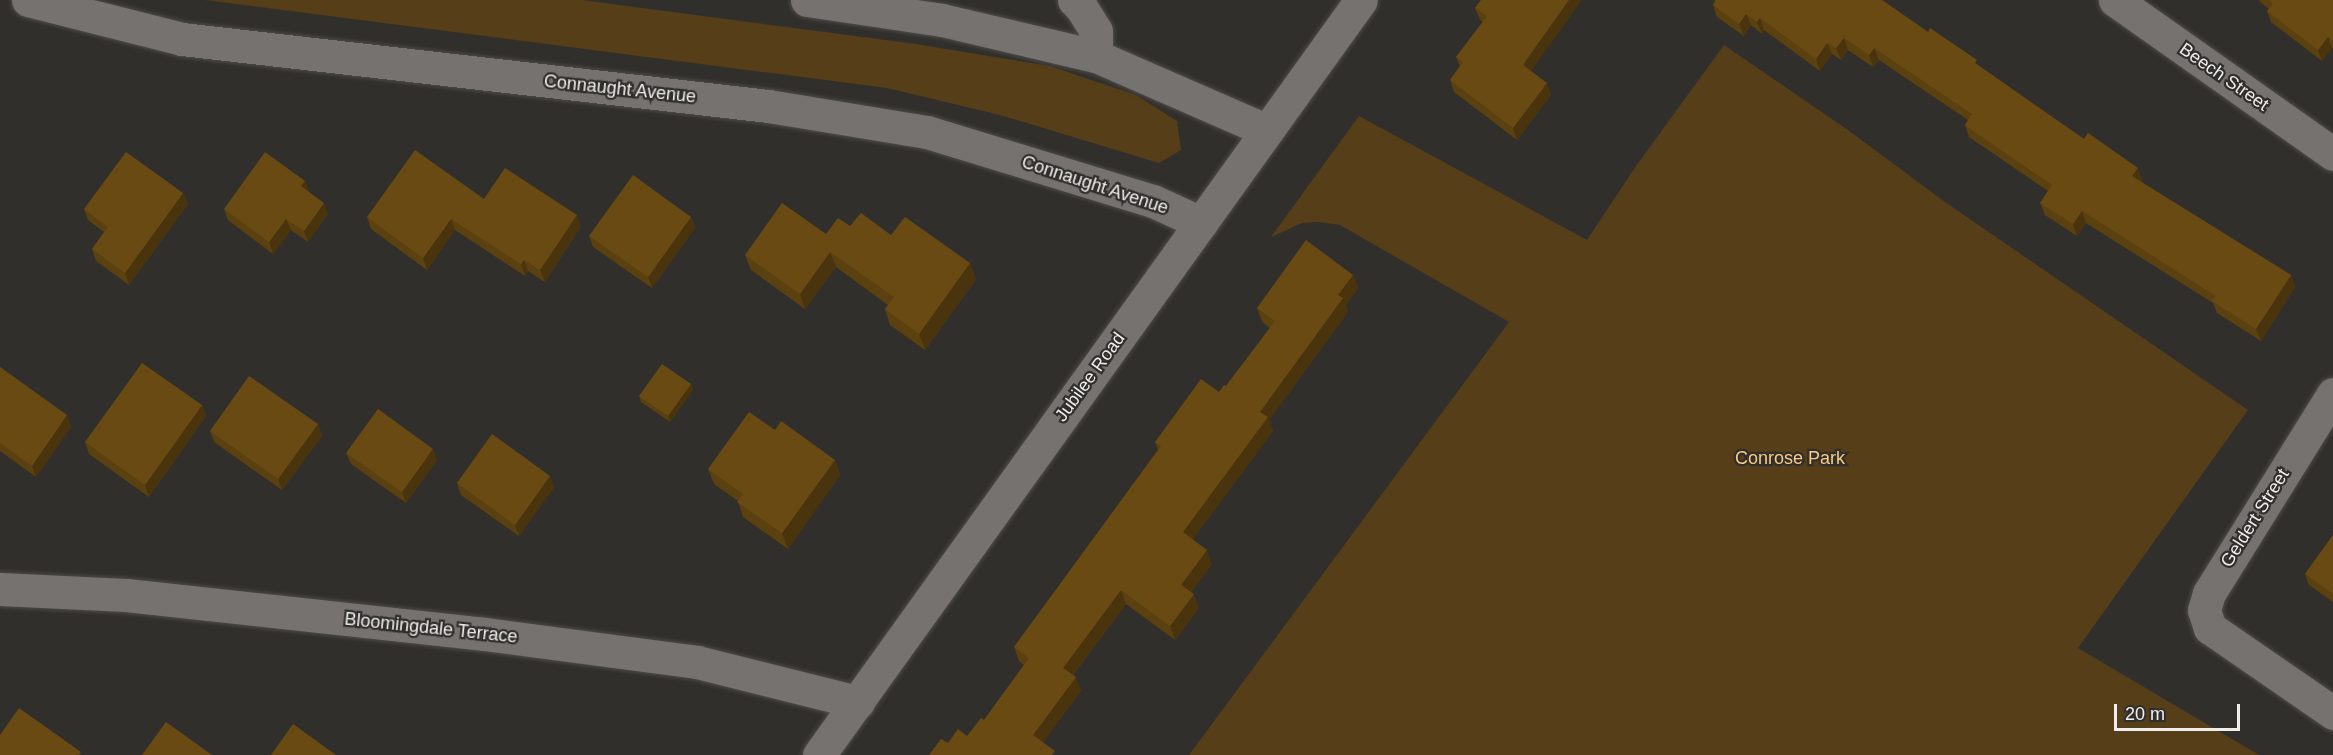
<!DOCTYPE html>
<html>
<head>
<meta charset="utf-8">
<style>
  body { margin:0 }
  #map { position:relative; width:2333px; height:755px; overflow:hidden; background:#312f2c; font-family:Arial,sans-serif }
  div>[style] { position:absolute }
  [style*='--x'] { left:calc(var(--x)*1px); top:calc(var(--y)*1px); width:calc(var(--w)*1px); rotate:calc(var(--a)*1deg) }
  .green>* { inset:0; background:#553e18 }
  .roads { filter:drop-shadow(0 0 2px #4d4b49) drop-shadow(0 0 2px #4d4b49) }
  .street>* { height:33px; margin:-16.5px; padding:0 16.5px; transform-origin:16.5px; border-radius:16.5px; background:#75726f }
  .secondary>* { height:33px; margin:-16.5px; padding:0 16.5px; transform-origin:16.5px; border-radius:16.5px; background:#75726f }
  .wall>* { inset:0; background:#5b4010 }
  .shaded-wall>* { inset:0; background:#4a340d }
  .building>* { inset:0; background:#6a4a13 }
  span { translate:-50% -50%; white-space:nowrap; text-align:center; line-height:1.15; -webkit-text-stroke:4.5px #312f2c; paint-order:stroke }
  .street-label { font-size:18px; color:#f0eeec }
  .park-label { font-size:18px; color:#faca82 }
  .scale { position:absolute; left:2114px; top:704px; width:126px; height:27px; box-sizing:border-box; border:3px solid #f0eeec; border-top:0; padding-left:8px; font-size:18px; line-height:21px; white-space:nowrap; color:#f0eeec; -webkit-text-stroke:4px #312f2c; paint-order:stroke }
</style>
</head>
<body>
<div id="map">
  <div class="green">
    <i style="clip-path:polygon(205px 0,582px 0,916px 44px,1050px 66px,1136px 95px,1177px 121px,1181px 150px,1159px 163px,1000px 115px,887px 88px)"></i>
    <i style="clip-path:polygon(1724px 45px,1848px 130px,1945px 202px,2248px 410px,2078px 648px,2259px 755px,1189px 755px,1509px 322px,1340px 225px,1318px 222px,1302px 223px,1271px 237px,1359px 116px,1587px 240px,1636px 166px)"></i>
  </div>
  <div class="roads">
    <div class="street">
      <i style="--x:1074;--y:0;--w:10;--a:45"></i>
      <i style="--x:1081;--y:7;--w:28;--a:58"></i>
      <i style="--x:1096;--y:31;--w:25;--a:90"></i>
      <i style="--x:2115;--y:0;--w:267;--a:35.2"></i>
      <i style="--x:2333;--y:394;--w:234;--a:121.9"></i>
      <i style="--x:2209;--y:593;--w:18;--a:106"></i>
      <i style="--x:2204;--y:610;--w:19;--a:72"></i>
      <i style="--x:2210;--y:628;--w:150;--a:34.6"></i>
      <i style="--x:0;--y:589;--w:126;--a:2.7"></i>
      <i style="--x:126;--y:595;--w:361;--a:6.2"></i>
      <i style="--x:485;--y:634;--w:214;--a:7.5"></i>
      <i style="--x:697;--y:662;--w:166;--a:14"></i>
    </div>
    <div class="secondary">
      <i style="--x:28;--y:0;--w:159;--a:14.2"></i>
      <i style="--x:182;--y:39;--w:590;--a:6.52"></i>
      <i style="--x:768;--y:106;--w:161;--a:9.3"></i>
      <i style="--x:927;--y:132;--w:236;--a:17"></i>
      <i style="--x:1153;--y:201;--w:53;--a:24.6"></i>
      <i style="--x:807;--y:0;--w:136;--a:8.4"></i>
      <i style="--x:942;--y:20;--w:158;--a:13.2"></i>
      <i style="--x:1096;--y:56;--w:184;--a:23.6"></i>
      <i style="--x:819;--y:755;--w:929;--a:-54.33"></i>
    </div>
  </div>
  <div class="wall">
    <i style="clip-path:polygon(1481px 0,1531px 71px,1551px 95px,1517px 140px,1454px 92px,1450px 80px,1460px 67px,1456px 57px,1483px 22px,1480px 20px,1475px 8px)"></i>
    <i style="clip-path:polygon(1714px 0,1882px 0,1928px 32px,1979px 66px,2142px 180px,2141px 182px,2291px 275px,2295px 287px,2261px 341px,2217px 313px,2213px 303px,2086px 223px,2077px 236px,2045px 215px,2040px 203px,2048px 191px,1969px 137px,1965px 125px,1968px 120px,1879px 60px,1873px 67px,1848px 50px,1841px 60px,1832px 54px,1820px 71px,1764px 30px,1762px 34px,1751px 25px,1744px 36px,1717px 17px,1713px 5px,1715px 1px)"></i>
    <i style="clip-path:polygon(2258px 0,2333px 0,2333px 48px,2332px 48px,2322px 61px,2271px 22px,2267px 11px,2269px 9px)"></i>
    <i style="clip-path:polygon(305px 181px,309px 192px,328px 214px,308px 242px,291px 230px,273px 254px,228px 220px,224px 209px)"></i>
    <i style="clip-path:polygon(183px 193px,188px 204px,129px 285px,96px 261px,92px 249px,104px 232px,88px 220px,84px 209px)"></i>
    <i style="clip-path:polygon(484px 199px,581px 226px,545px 282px,528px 271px,525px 276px,455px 230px,427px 270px,371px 229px,367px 217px)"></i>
    <i style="clip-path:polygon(691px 217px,695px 228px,652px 288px,593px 247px,589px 236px)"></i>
    <i style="clip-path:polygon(850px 226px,891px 235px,970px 263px,976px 279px,925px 350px,890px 325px,885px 309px,888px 305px,836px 267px,805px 309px,751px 270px,745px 255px,826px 234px)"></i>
    <i style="clip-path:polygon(1353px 275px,1358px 288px,1346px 305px,1348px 312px,1269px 420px,1273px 431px,1192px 540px,1212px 564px,1191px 592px,1199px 608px,1175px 640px,1126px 604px,1073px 675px,1081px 691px,1043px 742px,948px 743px,967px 736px,984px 720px,1024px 665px,1019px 661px,1014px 647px,1158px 450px,1155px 442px,1226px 386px,1270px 328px,1262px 322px,1257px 308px)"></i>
    <i style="clip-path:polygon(0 367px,71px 427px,36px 477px,0 451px)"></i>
    <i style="clip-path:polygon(691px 384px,693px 390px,670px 422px,641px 402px,639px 396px)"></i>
    <i style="clip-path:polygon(202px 405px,206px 416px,149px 497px,89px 454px,85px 442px)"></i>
    <i style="clip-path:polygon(318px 424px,322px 436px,282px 490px,214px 442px,210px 431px)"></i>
    <i style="clip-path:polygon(775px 430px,835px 460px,840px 475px,788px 549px,743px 517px,738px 501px,714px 484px,708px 469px)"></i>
    <i style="clip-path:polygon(346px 453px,437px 460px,406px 503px,351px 464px)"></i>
    <i style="clip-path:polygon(457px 483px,554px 487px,519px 536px,461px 495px)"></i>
    <i style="clip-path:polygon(2333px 535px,2333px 602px,2309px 585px,2305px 574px)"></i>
  </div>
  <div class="shaded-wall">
    <i style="clip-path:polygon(1569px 0,1582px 0,1527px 77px,1523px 65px)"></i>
    <i style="clip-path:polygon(1746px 14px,1751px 25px,1744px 36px,1739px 24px)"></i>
    <i style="clip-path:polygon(1760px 18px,1764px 30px,1762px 34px,1757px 22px)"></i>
    <i style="clip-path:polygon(2328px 37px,2332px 48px,2322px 61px,2318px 50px)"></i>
    <i style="clip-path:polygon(1844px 38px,1848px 50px,1841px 60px,1836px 48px)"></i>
    <i style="clip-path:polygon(1827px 43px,1832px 54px,1820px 71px,1816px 59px)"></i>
    <i style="clip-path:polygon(1874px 48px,1879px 60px,1873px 67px,1869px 55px)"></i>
    <i style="clip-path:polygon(1547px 83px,1551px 95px,1517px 140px,1513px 128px)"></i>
    <i style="clip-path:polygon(2138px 168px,2142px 180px,2137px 188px,2132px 176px)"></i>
    <i style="clip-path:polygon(305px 181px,309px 192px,301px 186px)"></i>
    <i style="clip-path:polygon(183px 193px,188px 204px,129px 285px,125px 273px)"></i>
    <i style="clip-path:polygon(324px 203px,328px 214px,308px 242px,304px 231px)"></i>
    <i style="clip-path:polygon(2082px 211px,2086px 223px,2077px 236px,2073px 224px)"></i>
    <i style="clip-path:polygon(577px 215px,581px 226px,545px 282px,540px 270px)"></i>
    <i style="clip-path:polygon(691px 217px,695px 228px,652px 288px,648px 277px)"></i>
    <i style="clip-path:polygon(286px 219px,291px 230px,273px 254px,269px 242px)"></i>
    <i style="clip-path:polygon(451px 219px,455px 230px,427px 270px,423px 258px)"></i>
    <i style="clip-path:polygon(830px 252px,836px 267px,805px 309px,800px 294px)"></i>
    <i style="clip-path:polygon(524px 260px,528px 271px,525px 276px,521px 264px)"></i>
    <i style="clip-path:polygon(970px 263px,976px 279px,925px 350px,919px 334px)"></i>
    <i style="clip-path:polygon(1353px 275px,1358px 288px,1346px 305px,1348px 312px,1269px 420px,1273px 431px,1188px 546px,1183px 532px,1260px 412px,1338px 295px)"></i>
    <i style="clip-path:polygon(2291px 275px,2295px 287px,2261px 341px,2256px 329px)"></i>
    <i style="clip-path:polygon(691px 384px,693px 390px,670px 422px,668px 416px)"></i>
    <i style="clip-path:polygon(202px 405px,206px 416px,149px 497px,145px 485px)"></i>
    <i style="clip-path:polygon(67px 415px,71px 427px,36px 477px,32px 466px)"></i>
    <i style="clip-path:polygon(318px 424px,322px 436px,282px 490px,278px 479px)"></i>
    <i style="clip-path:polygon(433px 449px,437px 460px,406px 503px,402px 492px)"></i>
    <i style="clip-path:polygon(835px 460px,840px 475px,788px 549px,782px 533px)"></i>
    <i style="clip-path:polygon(550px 476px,554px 487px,519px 536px,515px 525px)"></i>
    <i style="clip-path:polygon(1207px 550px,1212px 564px,1186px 599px,1181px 585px)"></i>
    <i style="clip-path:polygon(1121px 590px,1126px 604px,1068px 681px,1063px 668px)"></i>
    <i style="clip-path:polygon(1194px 594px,1199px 608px,1175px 640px,1170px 626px)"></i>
    <i style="clip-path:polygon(1076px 677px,1081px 691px,1038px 749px,1033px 735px)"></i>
  </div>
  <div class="building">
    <i style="clip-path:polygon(1481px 0,1569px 0,1523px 65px,1547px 83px,1513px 128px,1450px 80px,1463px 62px,1456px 57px,1487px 16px,1475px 8px)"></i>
    <i style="clip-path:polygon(1716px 0,1882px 0,1928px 32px,1930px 28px,1977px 60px,1975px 63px,2084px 139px,2088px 133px,2138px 168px,2132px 176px,2291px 275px,2256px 329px,2212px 301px,2216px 296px,2082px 211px,2073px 224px,2040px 203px,2052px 185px,1965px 125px,1972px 114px,1874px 48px,1869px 55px,1844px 38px,1836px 48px,1827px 43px,1816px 59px,1760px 18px,1757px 22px,1746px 14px,1739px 24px,1713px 5px)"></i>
    <i style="clip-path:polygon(2269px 0,2333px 0,2333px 40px,2328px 37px,2318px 50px,2267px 11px,2273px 4px)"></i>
    <i style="clip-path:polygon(415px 150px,484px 199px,505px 168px,577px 215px,540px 270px,524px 260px,521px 264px,451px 219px,423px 258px,367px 217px)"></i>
    <i style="clip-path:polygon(126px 152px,183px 193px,125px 273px,92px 249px,108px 227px,84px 209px)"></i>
    <i style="clip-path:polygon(265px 152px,305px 181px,301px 186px,324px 203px,304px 231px,286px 219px,269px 242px,224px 209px)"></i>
    <i style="clip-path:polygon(633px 175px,691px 217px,648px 277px,589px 236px)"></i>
    <i style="clip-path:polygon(782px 203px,826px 234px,838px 218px,850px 226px,861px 213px,891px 235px,905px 217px,970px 263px,919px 334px,885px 309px,894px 297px,830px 252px,800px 294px,745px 255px)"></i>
    <i style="clip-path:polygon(1306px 240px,1353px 275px,1338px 295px,1343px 298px,1260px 412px,1268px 417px,1183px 532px,1207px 550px,1181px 585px,1194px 594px,1170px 626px,1121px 590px,1063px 668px,1076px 677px,1033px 735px,1055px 751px,1052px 755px,929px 755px,941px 739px,948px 743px,958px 729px,967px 736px,981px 718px,984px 720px,1029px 658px,1014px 647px,1161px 446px,1155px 442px,1201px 379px,1219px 392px,1224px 385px,1226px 386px,1275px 321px,1257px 308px)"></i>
    <i style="clip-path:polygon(142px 363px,202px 405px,145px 485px,85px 442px)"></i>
    <i style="clip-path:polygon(662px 364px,691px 384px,668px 416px,639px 396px)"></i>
    <i style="clip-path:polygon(0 367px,67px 415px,32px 466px,0 443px)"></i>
    <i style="clip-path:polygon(249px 376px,318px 424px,278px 479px,210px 431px)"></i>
    <i style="clip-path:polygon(378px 409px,433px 449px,402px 492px,346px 453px)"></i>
    <i style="clip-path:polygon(749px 412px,775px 430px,781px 421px,835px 460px,782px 533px,737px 502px,743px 494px,708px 469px)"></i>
    <i style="clip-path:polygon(492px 434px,550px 476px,515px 525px,457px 483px)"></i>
    <i style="clip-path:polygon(2333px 535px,2333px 594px,2305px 574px)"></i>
    <i style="clip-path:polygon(19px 708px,81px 752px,79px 755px,0 755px,0 735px)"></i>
    <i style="clip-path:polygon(166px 722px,212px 755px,142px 755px)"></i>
    <i style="clip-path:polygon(293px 724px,336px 755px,271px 755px)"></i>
  </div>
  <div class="street-label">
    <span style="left:2224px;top:77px;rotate:35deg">Beech Street</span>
    <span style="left:620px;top:89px;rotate:6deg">Connaught Avenue</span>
    <span style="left:1095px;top:185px;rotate:18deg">Connaught Avenue</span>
    <span style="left:1090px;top:377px;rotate:-54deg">Jubilee Road</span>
    <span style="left:2255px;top:518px;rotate:-58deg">Geldert Street</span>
    <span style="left:431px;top:628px;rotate:6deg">Bloomingdale Terrace</span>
  </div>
  <div class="park-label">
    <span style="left:1790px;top:458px">Conrose Park</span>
  </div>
  <div class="scale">20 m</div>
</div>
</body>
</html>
